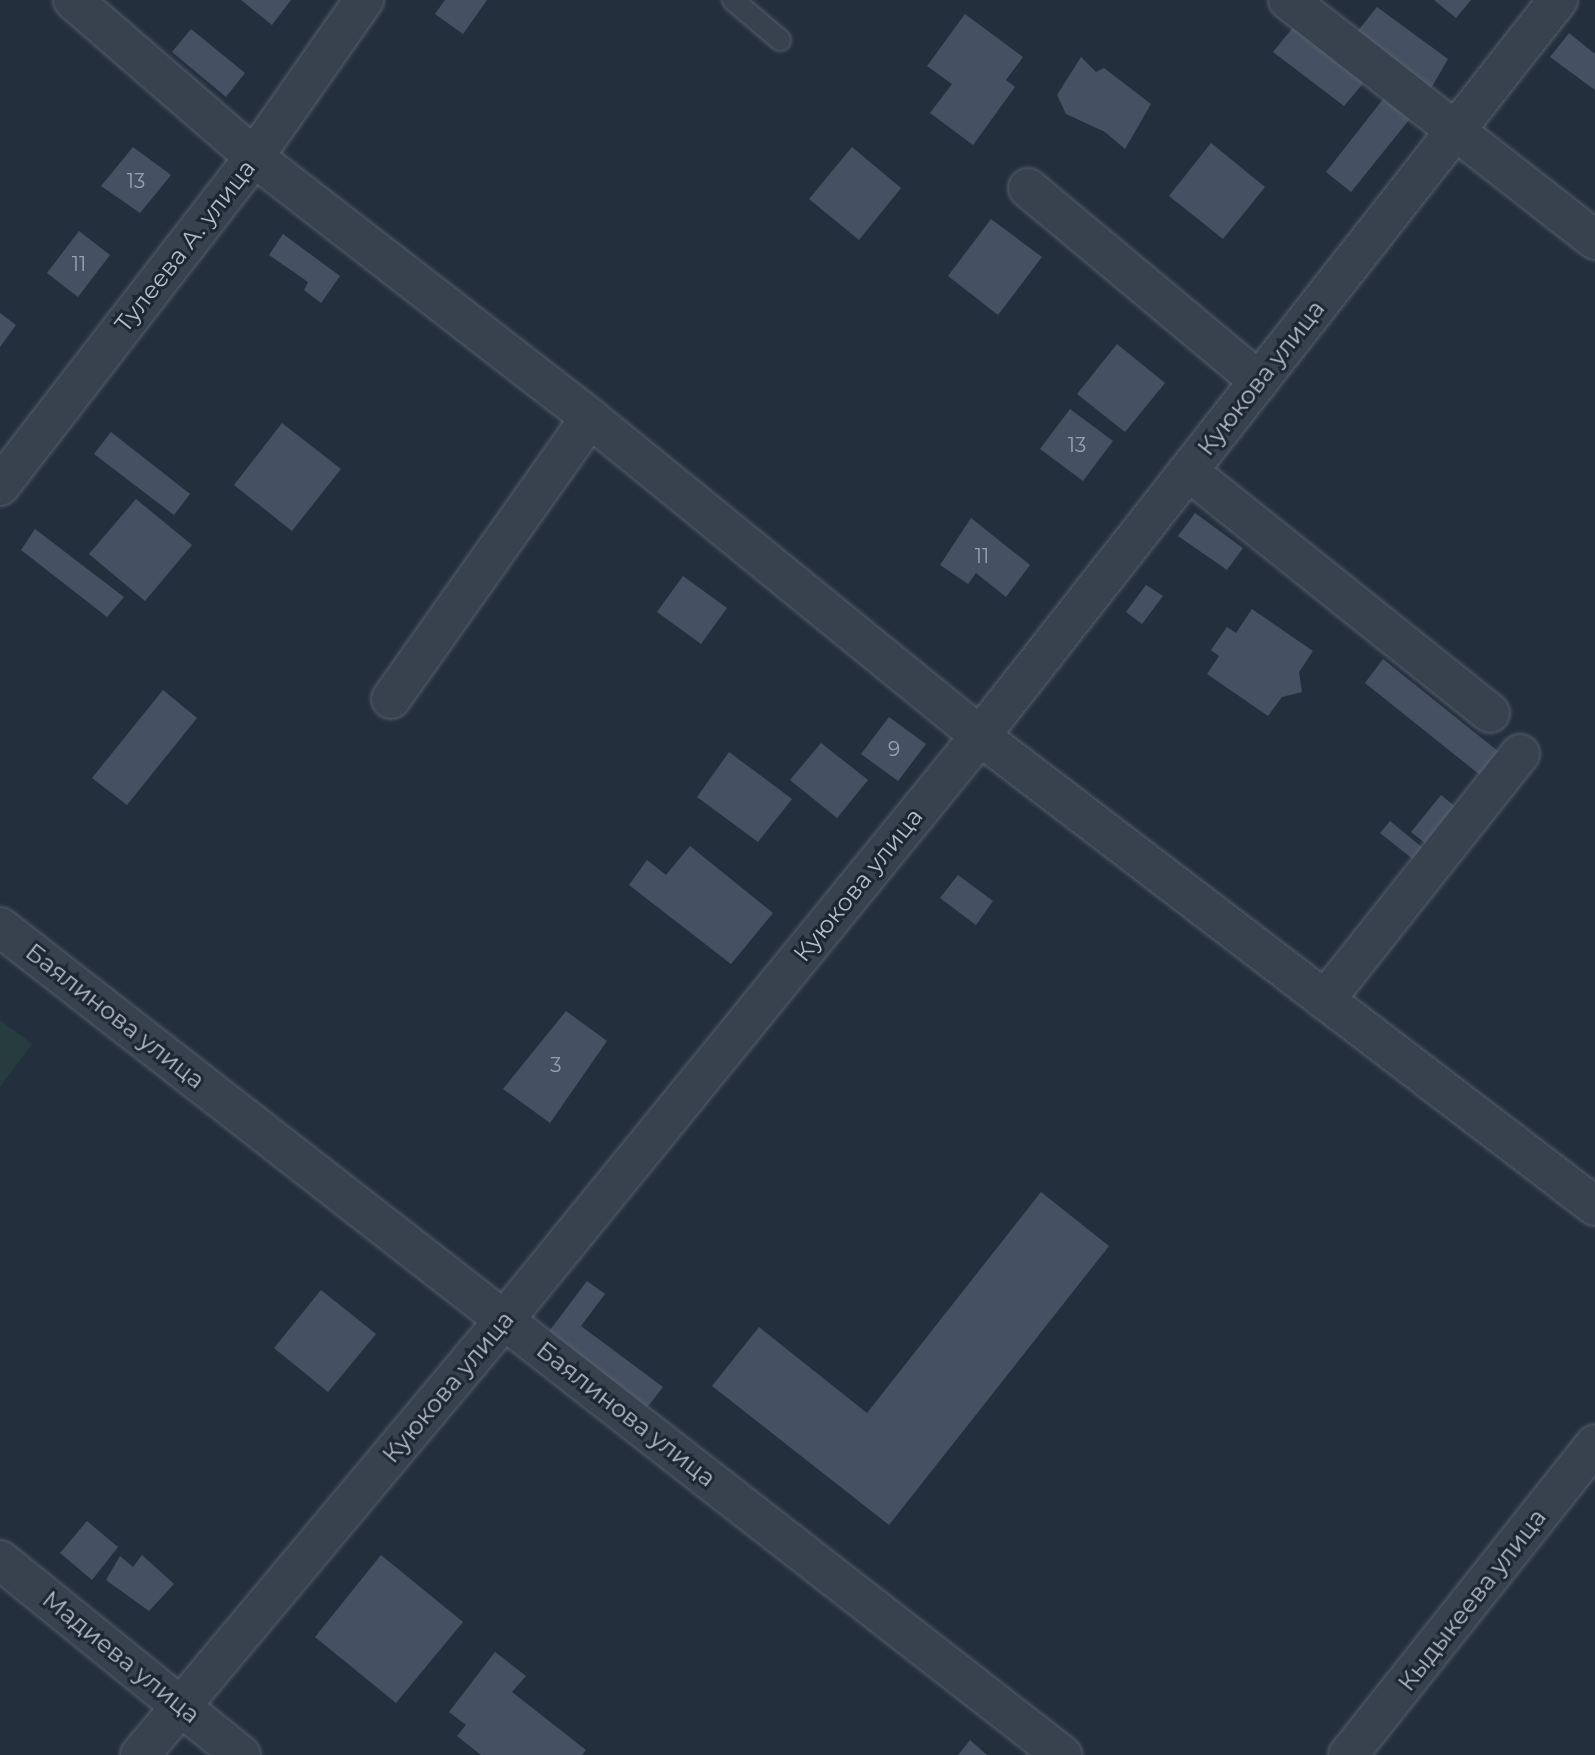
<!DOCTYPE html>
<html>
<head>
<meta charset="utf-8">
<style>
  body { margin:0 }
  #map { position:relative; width:1595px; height:1755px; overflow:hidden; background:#242f3e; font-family:Montserrat,sans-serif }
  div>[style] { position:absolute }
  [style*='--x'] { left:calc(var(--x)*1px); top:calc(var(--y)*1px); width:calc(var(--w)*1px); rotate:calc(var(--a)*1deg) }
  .green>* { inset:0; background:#263c3f }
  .building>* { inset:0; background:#455162 }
  .roads { filter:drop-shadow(0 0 2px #565f6c) drop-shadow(0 0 2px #565f6c) }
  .service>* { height:20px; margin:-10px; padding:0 10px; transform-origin:10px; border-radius:10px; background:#38414e }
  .minor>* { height:38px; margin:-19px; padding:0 19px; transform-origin:19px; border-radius:19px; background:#38414e }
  span { translate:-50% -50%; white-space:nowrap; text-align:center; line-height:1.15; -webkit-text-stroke:6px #1d2633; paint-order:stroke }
  .number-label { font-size:20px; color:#98a1af }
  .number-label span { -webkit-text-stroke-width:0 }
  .street-label { font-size:24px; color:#b4bcc9 }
</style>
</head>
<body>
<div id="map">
  <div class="green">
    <i style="clip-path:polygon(0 1020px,32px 1044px,0 1087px)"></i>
  </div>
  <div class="building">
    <i style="clip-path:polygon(241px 0,291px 0,272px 25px)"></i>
    <i style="clip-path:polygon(445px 0,487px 0,463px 34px,435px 14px)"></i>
    <i style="clip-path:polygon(1434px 0,1471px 0,1456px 18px)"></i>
    <i style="clip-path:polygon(1377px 7px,1448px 59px,1430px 90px,1357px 32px)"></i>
    <i style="clip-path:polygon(965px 14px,1023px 57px,1006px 80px,1015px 87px,973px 145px,930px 113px,952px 84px,927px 66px)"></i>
    <i style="clip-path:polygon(1295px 25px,1366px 80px,1344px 106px,1273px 52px)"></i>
    <i style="clip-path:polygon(191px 29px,245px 73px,226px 97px,172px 52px)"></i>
    <i style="clip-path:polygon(1569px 33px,1595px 54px,1595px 90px,1550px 57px)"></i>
    <i style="clip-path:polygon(1081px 57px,1096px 72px,1104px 68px,1151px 104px,1125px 149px,1105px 132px,1066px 114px,1057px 95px)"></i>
    <i style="clip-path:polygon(1387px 94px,1413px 115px,1351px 192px,1326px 172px)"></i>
    <i style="clip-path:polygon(1211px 143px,1265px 187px,1223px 239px,1169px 196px)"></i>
    <i style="clip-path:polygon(133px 147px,171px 175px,140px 213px,101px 186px)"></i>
    <i style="clip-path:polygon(852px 147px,901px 188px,859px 240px,809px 199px)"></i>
    <i style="clip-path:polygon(991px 219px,1042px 257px,998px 315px,948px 276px)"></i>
    <i style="clip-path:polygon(79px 231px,110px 255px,78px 297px,47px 273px)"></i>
    <i style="clip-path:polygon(283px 234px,340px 276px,321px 303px,304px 290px,308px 282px,269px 255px)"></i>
    <i style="clip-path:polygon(0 313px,16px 325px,0 347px)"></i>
    <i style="clip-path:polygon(1117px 344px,1165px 383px,1125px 432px,1077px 394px)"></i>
    <i style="clip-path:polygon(1070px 409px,1113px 441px,1083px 481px,1040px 449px)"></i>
    <i style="clip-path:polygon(282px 423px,341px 469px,292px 531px,234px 485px)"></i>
    <i style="clip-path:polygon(111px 432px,190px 494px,174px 515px,94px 454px)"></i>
    <i style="clip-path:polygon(136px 499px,192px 545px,145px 601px,89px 554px)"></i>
    <i style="clip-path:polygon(1195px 513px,1243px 548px,1227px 570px,1178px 536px)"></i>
    <i style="clip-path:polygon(971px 518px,1030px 565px,1006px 597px,976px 573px,968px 584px,940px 565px)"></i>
    <i style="clip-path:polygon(35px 529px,124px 597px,107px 617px,21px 550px)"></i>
    <i style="clip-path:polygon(683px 576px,727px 608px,701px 644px,657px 612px)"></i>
    <i style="clip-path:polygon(1146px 585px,1163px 596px,1142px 624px,1126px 612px)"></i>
    <i style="clip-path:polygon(1252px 609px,1313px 651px,1299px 672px,1302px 692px,1282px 697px,1268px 716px,1207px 674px,1219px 656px,1211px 650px,1227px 627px,1236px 633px)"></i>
    <i style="clip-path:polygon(1383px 659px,1509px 760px,1490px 783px,1365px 683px)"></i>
    <i style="clip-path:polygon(163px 690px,197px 718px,127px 805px,92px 778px)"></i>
    <i style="clip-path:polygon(889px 717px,926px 744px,898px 781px,861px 754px)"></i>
    <i style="clip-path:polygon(821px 743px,868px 780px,837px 818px,790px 780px)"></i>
    <i style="clip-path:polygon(729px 752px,792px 799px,758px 842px,697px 797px)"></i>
    <i style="clip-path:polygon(1441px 795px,1465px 814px,1435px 851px,1411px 832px)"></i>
    <i style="clip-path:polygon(1390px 821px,1429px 853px,1419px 864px,1380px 833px)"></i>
    <i style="clip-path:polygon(690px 846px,773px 913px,731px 964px,629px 885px,647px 860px,666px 875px)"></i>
    <i style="clip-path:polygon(958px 875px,993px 901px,976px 925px,940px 898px)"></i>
    <i style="clip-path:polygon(566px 1011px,607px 1041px,550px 1123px,503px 1089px)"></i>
    <i style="clip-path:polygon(1041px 1192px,1109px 1246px,889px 1525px,712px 1386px,759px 1327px,867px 1413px)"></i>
    <i style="clip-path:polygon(587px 1281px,605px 1294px,581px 1326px,663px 1387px,646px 1409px,547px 1334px)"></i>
    <i style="clip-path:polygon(321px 1290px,376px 1334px,328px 1392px,274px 1348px)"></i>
    <i style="clip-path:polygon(87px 1521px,118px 1547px,92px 1580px,60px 1553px)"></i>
    <i style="clip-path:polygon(142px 1555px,174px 1584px,149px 1611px,106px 1580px,120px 1556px,133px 1567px)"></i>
    <i style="clip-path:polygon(381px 1555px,463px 1622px,396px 1703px,315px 1637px)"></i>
    <i style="clip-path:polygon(495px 1652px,526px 1676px,512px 1692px,586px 1750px,582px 1755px,481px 1755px,457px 1736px,466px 1725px,449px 1712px)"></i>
    <i style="clip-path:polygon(970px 1740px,987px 1755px,958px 1755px)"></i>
  </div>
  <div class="roads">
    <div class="service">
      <i style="--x:733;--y:0;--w:62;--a:40.4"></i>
    </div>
    <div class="minor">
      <i style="--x:73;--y:0;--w:240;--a:40.9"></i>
      <i style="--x:254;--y:157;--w:425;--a:37.8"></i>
      <i style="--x:590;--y:418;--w:503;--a:39.19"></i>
      <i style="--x:980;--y:736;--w:774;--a:37.39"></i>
      <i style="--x:1288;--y:0;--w:390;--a:38"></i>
      <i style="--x:1028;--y:188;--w:301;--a:39.9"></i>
      <i style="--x:1188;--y:471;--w:387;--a:38.7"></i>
      <i style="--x:0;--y:486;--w:416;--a:-52.3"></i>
      <i style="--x:254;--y:157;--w:192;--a:-55"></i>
      <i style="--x:391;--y:699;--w:344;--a:-54.7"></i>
      <i style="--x:0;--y:927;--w:1347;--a:37.94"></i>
      <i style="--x:1325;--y:1000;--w:314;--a:-51.6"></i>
      <i style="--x:0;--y:1560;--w:310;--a:39"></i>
      <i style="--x:140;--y:1755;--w:569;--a:-50.07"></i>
      <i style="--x:505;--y:1319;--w:752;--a:-50.83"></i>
      <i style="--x:980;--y:736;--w:936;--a:-51.86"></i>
      <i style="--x:1348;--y:1755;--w:397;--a:-51.5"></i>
    </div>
  </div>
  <div class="number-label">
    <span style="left:136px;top:181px">13</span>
    <span style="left:79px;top:264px">11</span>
    <span style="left:1077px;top:445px">13</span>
    <span style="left:982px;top:556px">11</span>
    <span style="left:894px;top:749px">9</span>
    <span style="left:556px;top:1065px">3</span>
  </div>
  <div class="street-label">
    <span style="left:185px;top:246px;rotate:-52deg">Тулеева А. улица</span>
    <span style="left:1261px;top:378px;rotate:-52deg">Куюкова улица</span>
    <span style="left:858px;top:885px;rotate:-51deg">Куюкова улица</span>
    <span style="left:115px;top:1016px;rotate:38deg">Баялинова улица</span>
    <span style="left:448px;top:1387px;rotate:-50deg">Куюкова улица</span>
    <span style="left:626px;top:1414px;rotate:38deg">Баялинова улица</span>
    <span style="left:1472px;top:1600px;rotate:-52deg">Кыдыкеева улица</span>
    <span style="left:121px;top:1657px;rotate:39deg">Мадиева улица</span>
  </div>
</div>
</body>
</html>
